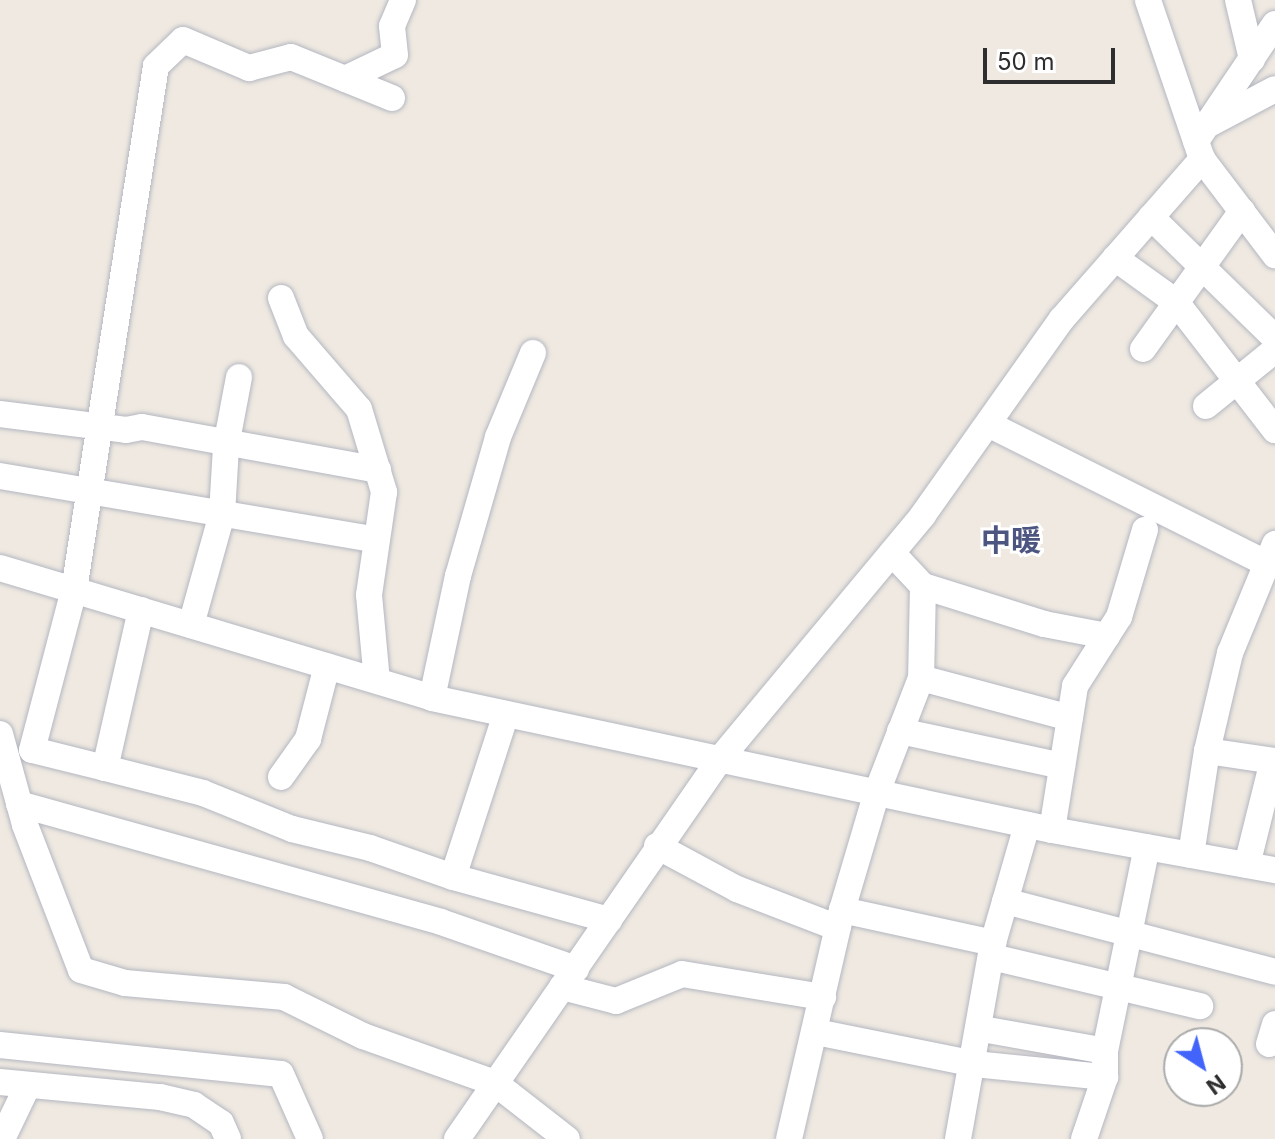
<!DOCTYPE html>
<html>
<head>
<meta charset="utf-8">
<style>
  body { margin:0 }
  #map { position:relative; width:1275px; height:1139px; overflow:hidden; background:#efe9e1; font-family:Inter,"Noto Sans SC",sans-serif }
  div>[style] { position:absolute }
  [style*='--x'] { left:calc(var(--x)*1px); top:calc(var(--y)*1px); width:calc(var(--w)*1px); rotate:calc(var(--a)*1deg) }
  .roads { filter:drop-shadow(0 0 2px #b4b7c1) drop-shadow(0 0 2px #b4b7c1) }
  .minor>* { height:26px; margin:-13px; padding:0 13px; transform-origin:13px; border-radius:13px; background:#fff }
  span { translate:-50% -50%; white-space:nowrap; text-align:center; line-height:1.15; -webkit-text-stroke:6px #fff; paint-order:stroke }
  .quarter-label { font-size:30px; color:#4d5680; font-weight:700 }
  .north { position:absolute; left:1163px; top:1027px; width:80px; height:80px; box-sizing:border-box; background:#fff; border:2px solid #ababab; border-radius:50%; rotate:144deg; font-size:22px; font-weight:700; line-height:32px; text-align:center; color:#2e2e2e }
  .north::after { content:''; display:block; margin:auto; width:28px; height:36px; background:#4264fb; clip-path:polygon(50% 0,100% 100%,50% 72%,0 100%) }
  .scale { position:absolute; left:983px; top:48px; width:132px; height:36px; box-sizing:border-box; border:4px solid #2e2e2e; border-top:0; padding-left:10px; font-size:24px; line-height:28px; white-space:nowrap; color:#2e2e2e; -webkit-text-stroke:6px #fff; paint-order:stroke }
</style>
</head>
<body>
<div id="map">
  <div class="roads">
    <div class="minor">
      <i style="--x:1238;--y:0;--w:61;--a:76.7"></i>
      <i style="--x:345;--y:79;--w:55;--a:-25.6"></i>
      <i style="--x:395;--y:55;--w:29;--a:-96"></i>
      <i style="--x:392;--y:26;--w:28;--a:-67"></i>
      <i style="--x:1211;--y:123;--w:72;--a:-28"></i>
      <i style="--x:1196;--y:141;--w:141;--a:-56"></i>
      <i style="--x:1202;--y:159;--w:121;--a:52.8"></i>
      <i style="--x:1151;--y:217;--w:173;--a:44.3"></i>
      <i style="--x:1115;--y:258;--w:75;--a:35.8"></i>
      <i style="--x:1176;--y:302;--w:162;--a:52.3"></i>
      <i style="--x:281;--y:298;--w:41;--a:68.5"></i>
      <i style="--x:296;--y:336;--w:96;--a:49.2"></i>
      <i style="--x:359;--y:409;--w:87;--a:73.2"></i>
      <i style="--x:384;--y:492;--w:104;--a:98.3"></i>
      <i style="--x:369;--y:595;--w:86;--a:84.7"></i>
      <i style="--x:1143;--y:349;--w:170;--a:-54.3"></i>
      <i style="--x:1206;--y:406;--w:89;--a:-39.1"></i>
      <i style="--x:0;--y:414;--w:127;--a:7.2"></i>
      <i style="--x:126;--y:430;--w:16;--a:-11"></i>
      <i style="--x:142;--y:427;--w:240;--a:10.3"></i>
      <i style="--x:990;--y:425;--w:309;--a:26.6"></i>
      <i style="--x:0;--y:476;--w:382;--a:9.6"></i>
      <i style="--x:892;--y:553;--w:45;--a:46.8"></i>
      <i style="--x:923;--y:586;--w:92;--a:91.2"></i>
      <i style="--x:921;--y:678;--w:154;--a:15"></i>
      <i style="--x:0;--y:568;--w:451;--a:16.7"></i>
      <i style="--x:432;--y:698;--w:634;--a:12.02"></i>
      <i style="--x:1052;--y:830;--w:227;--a:10.2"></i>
      <i style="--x:923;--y:586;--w:127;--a:17.4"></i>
      <i style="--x:1044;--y:624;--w:64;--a:10.8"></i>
      <i style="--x:141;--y:610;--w:162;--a:102.8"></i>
      <i style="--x:105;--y:768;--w:75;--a:-166.1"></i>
      <i style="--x:32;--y:750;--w:165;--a:-75.3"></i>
      <i style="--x:74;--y:590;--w:530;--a:-81.11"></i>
      <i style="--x:156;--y:66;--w:37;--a:-44"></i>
      <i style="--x:183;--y:40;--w:72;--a:23"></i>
      <i style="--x:249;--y:68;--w:43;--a:-14.7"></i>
      <i style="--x:291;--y:57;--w:109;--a:22.1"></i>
      <i style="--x:191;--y:625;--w:115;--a:-74.4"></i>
      <i style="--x:222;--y:514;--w:68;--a:-86.6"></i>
      <i style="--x:226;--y:446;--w:70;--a:-79.3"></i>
      <i style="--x:432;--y:698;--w:125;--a:-78"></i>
      <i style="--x:458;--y:576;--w:145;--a:-73.9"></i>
      <i style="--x:498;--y:437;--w:91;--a:-67.4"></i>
      <i style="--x:506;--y:714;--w:171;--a:108"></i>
      <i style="--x:453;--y:877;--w:162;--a:15.4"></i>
      <i style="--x:900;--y:731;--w:166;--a:12.2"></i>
      <i style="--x:0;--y:734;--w:94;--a:74.6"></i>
      <i style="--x:25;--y:825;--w:155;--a:68.9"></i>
      <i style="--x:81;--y:970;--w:46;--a:16.5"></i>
      <i style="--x:125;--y:983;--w:160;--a:5"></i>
      <i style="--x:284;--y:997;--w:88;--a:26.3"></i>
      <i style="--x:363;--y:1036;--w:140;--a:19.6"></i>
      <i style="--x:495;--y:1083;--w:91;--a:37.9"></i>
      <i style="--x:1207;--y:751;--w:69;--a:8.4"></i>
      <i style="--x:105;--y:768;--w:101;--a:14.3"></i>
      <i style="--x:203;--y:793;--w:96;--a:22"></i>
      <i style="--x:292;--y:829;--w:80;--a:13.7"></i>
      <i style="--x:370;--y:848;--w:88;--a:19.3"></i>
      <i style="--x:281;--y:777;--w:47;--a:-54.6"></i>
      <i style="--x:308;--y:739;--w:75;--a:-75.4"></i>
      <i style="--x:19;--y:804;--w:438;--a:15.6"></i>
      <i style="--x:441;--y:922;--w:143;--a:19.2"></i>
      <i style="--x:1052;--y:830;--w:146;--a:-80.9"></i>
      <i style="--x:1075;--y:686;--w:82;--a:-57.5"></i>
      <i style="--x:1119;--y:617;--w:91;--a:-73.4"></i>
      <i style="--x:657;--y:846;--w:91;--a:28.3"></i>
      <i style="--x:737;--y:889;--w:108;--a:21.1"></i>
      <i style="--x:1191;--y:855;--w:105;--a:-81.3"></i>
      <i style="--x:1207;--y:751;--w:101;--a:-76.8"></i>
      <i style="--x:1230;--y:653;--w:118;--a:-67.6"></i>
      <i style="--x:1247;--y:865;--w:107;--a:-76"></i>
      <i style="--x:1005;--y:901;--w:279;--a:14.7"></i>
      <i style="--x:842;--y:910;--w:155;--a:12.3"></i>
      <i style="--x:992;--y:957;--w:214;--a:13.3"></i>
      <i style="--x:562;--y:987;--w:56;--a:14.5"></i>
      <i style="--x:616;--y:1001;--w:71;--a:-22.2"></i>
      <i style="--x:682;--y:974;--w:143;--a:9.3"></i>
      <i style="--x:982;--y:1029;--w:125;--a:10.1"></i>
      <i style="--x:816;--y:1032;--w:161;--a:11.4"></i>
      <i style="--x:974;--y:1064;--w:132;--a:5.7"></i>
      <i style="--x:1269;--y:1044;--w:21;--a:-73"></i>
      <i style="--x:0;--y:1045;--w:282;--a:5.9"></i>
      <i style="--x:281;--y:1074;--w:71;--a:66"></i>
      <i style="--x:0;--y:1082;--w:161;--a:5.4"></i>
      <i style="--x:160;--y:1097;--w:35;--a:13"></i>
      <i style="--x:194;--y:1105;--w:32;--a:34"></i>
      <i style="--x:221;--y:1123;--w:17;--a:66"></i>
      <i style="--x:2;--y:1139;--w:60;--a:-64.3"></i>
      <i style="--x:457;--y:1139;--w:462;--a:-55.3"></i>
      <i style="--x:720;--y:759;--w:317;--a:-50.2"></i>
      <i style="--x:923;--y:515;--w:240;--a:-54.7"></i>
      <i style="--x:1062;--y:319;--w:213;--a:-48.8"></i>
      <i style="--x:1202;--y:159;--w:168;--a:-108.8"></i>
      <i style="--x:789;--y:1139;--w:235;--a:-77"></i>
      <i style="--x:842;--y:910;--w:123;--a:-73.5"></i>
      <i style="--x:877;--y:792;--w:122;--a:-68.9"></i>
      <i style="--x:958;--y:1139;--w:199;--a:-79.9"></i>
      <i style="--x:993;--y:943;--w:123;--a:-73.9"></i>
      <i style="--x:1084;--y:1139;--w:65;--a:-71.3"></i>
      <i style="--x:1105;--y:1077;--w:26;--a:-90"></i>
      <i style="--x:1105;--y:1051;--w:208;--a:-78.4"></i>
    </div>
  </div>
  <div class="quarter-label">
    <span style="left:1011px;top:540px">中暖</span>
  </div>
  <div class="north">N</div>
  <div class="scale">50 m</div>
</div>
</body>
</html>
